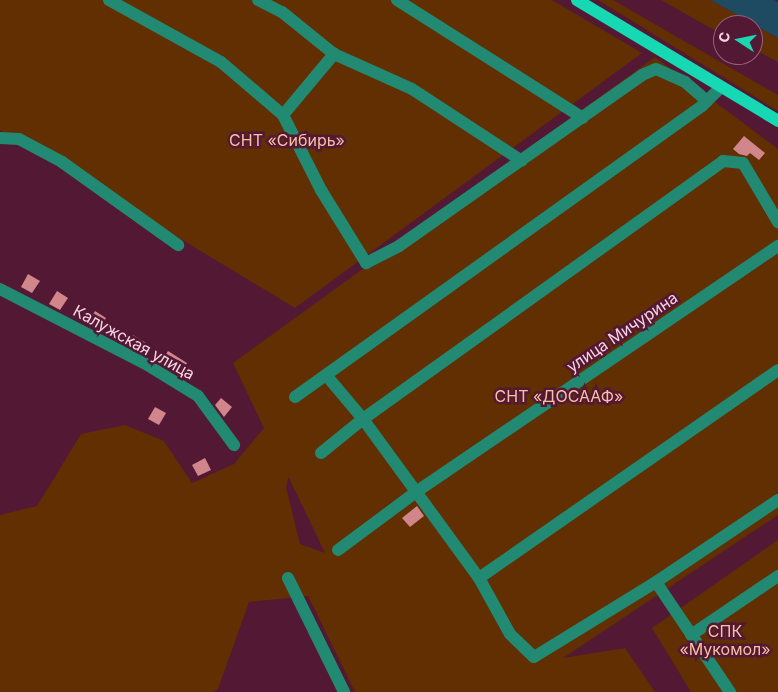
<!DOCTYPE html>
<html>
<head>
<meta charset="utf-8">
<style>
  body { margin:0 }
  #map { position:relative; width:778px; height:692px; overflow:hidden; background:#531834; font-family:Inter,sans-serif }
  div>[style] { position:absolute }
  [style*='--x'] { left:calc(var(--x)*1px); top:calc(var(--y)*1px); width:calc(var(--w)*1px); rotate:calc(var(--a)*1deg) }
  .green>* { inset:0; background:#612f02 }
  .water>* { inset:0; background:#1e4b62 }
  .building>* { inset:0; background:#d1868c }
  .minor>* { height:12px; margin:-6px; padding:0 6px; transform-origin:6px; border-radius:6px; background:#228972 }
  .major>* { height:12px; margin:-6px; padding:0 6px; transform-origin:6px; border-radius:6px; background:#16d9b4 }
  span { translate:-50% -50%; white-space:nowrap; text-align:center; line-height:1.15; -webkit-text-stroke:5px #531834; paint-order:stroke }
  .park-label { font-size:16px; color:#f5c2a0 }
  .street-label { font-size:16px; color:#f9d3e1 }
  .north { position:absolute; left:713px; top:15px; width:50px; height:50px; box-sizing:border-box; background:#531834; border:1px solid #956379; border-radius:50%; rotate:281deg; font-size:14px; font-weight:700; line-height:20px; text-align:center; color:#f9d3e1 }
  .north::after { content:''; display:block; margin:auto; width:18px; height:22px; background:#1cd5b1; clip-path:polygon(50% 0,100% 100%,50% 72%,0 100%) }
</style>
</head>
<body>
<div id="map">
  <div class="green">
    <i style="clip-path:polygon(0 0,552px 0,642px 53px,295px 308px,0 130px)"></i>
    <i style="clip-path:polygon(598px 0,613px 0,778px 95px,778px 111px)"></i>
    <i style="clip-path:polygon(661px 0,711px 0,778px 38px,778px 62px,753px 49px,753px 25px,723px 25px,723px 35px)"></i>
    <i style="clip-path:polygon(evenodd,655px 57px,778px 149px,778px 515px,563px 658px,625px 648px,655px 692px,355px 692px,308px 596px,249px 602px,218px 689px,213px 692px,0 692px,0 515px,37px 506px,81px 434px,125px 425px,164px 441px,192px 483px,234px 464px,264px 428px,233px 363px,655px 57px,288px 478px,289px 478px,325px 553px,300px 544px,286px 487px,288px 478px)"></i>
    <i style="clip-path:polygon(778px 540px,778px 692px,691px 692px,652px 628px)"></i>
  </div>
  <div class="water">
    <i style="clip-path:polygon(711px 0,774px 0,778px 2px,778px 38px)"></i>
  </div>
  <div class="building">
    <i style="clip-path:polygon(744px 136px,765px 153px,759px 160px,750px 153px,747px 156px,739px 154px,733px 149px)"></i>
    <i style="clip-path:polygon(28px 274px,40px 281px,32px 293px,21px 287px)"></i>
    <i style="clip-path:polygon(57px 291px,68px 298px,60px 310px,49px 304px)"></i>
    <i style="clip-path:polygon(95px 311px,106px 318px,99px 330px,88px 324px)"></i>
    <i style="clip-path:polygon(133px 335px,151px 346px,146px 355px,127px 345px)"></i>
    <i style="clip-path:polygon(168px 351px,187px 363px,180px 375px,160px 363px)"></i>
    <i style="clip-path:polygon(221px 398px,232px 407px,224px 417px,215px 405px)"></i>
    <i style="clip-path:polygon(155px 407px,166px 413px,159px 425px,148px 419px)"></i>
    <i style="clip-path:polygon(205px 458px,211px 470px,198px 476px,192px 465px)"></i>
    <i style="clip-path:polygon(417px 506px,424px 516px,410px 527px,402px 518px)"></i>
  </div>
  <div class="minor">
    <i style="--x:109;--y:0;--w:128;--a:29"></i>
    <i style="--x:221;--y:62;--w:82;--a:40.5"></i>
    <i style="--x:283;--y:115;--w:84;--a:63.1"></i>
    <i style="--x:321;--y:190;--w:86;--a:58.3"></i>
    <i style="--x:366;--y:263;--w:37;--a:-27"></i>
    <i style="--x:399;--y:246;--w:297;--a:-35.1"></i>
    <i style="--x:642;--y:75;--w:15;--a:-23"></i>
    <i style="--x:656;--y:69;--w:32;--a:24"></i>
    <i style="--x:685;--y:82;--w:29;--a:41"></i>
    <i style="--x:258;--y:0;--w:27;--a:27"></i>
    <i style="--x:282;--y:12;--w:67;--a:38.9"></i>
    <i style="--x:334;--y:54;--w:85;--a:24.2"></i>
    <i style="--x:412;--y:89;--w:131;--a:33.2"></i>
    <i style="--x:397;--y:0;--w:220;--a:32.4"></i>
    <i style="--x:283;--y:115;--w:80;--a:-50.1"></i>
    <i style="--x:0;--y:138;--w:19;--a:3"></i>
    <i style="--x:19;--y:139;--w:49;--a:28.1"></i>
    <i style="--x:62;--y:162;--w:143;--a:35.6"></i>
    <i style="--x:0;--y:289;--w:162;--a:27.2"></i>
    <i style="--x:144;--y:363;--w:63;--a:31.4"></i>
    <i style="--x:198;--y:396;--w:61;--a:53.7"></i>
    <i style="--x:326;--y:375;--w:57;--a:49.9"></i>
    <i style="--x:363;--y:419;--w:197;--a:53.9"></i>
    <i style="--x:479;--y:578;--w:64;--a:61"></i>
    <i style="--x:510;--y:634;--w:33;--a:44"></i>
    <i style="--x:534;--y:657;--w:143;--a:-31.6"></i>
    <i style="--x:656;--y:582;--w:133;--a:56.1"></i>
    <i style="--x:295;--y:397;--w:500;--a:-35.56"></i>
    <i style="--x:702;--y:106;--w:27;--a:-45"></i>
    <i style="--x:321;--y:453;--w:54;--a:-39"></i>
    <i style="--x:363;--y:419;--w:443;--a:-35.6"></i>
    <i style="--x:723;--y:161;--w:20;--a:6"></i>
    <i style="--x:743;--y:163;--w:69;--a:59.3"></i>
    <i style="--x:338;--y:550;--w:97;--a:-36.6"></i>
    <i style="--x:416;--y:492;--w:438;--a:-34.2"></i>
    <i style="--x:288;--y:578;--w:127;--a:63.8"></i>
    <i style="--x:479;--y:578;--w:364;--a:-34.8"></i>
    <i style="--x:656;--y:582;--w:147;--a:-33.9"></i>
    <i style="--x:691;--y:635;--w:105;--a:-34.1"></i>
  </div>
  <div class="major">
    <i style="--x:577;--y:0;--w:235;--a:31"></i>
  </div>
  <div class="park-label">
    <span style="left:287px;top:140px">СНТ «Сибирь»</span>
    <span style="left:559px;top:396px">СНТ «ДОСААФ»</span>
    <span style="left:725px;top:640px">СПК<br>«Мукомол»</span>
  </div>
  <div class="street-label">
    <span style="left:622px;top:332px;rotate:-34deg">улица Мичурина</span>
    <span style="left:134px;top:342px;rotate:29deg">Калужская улица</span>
  </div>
  <div class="north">С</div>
</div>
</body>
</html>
